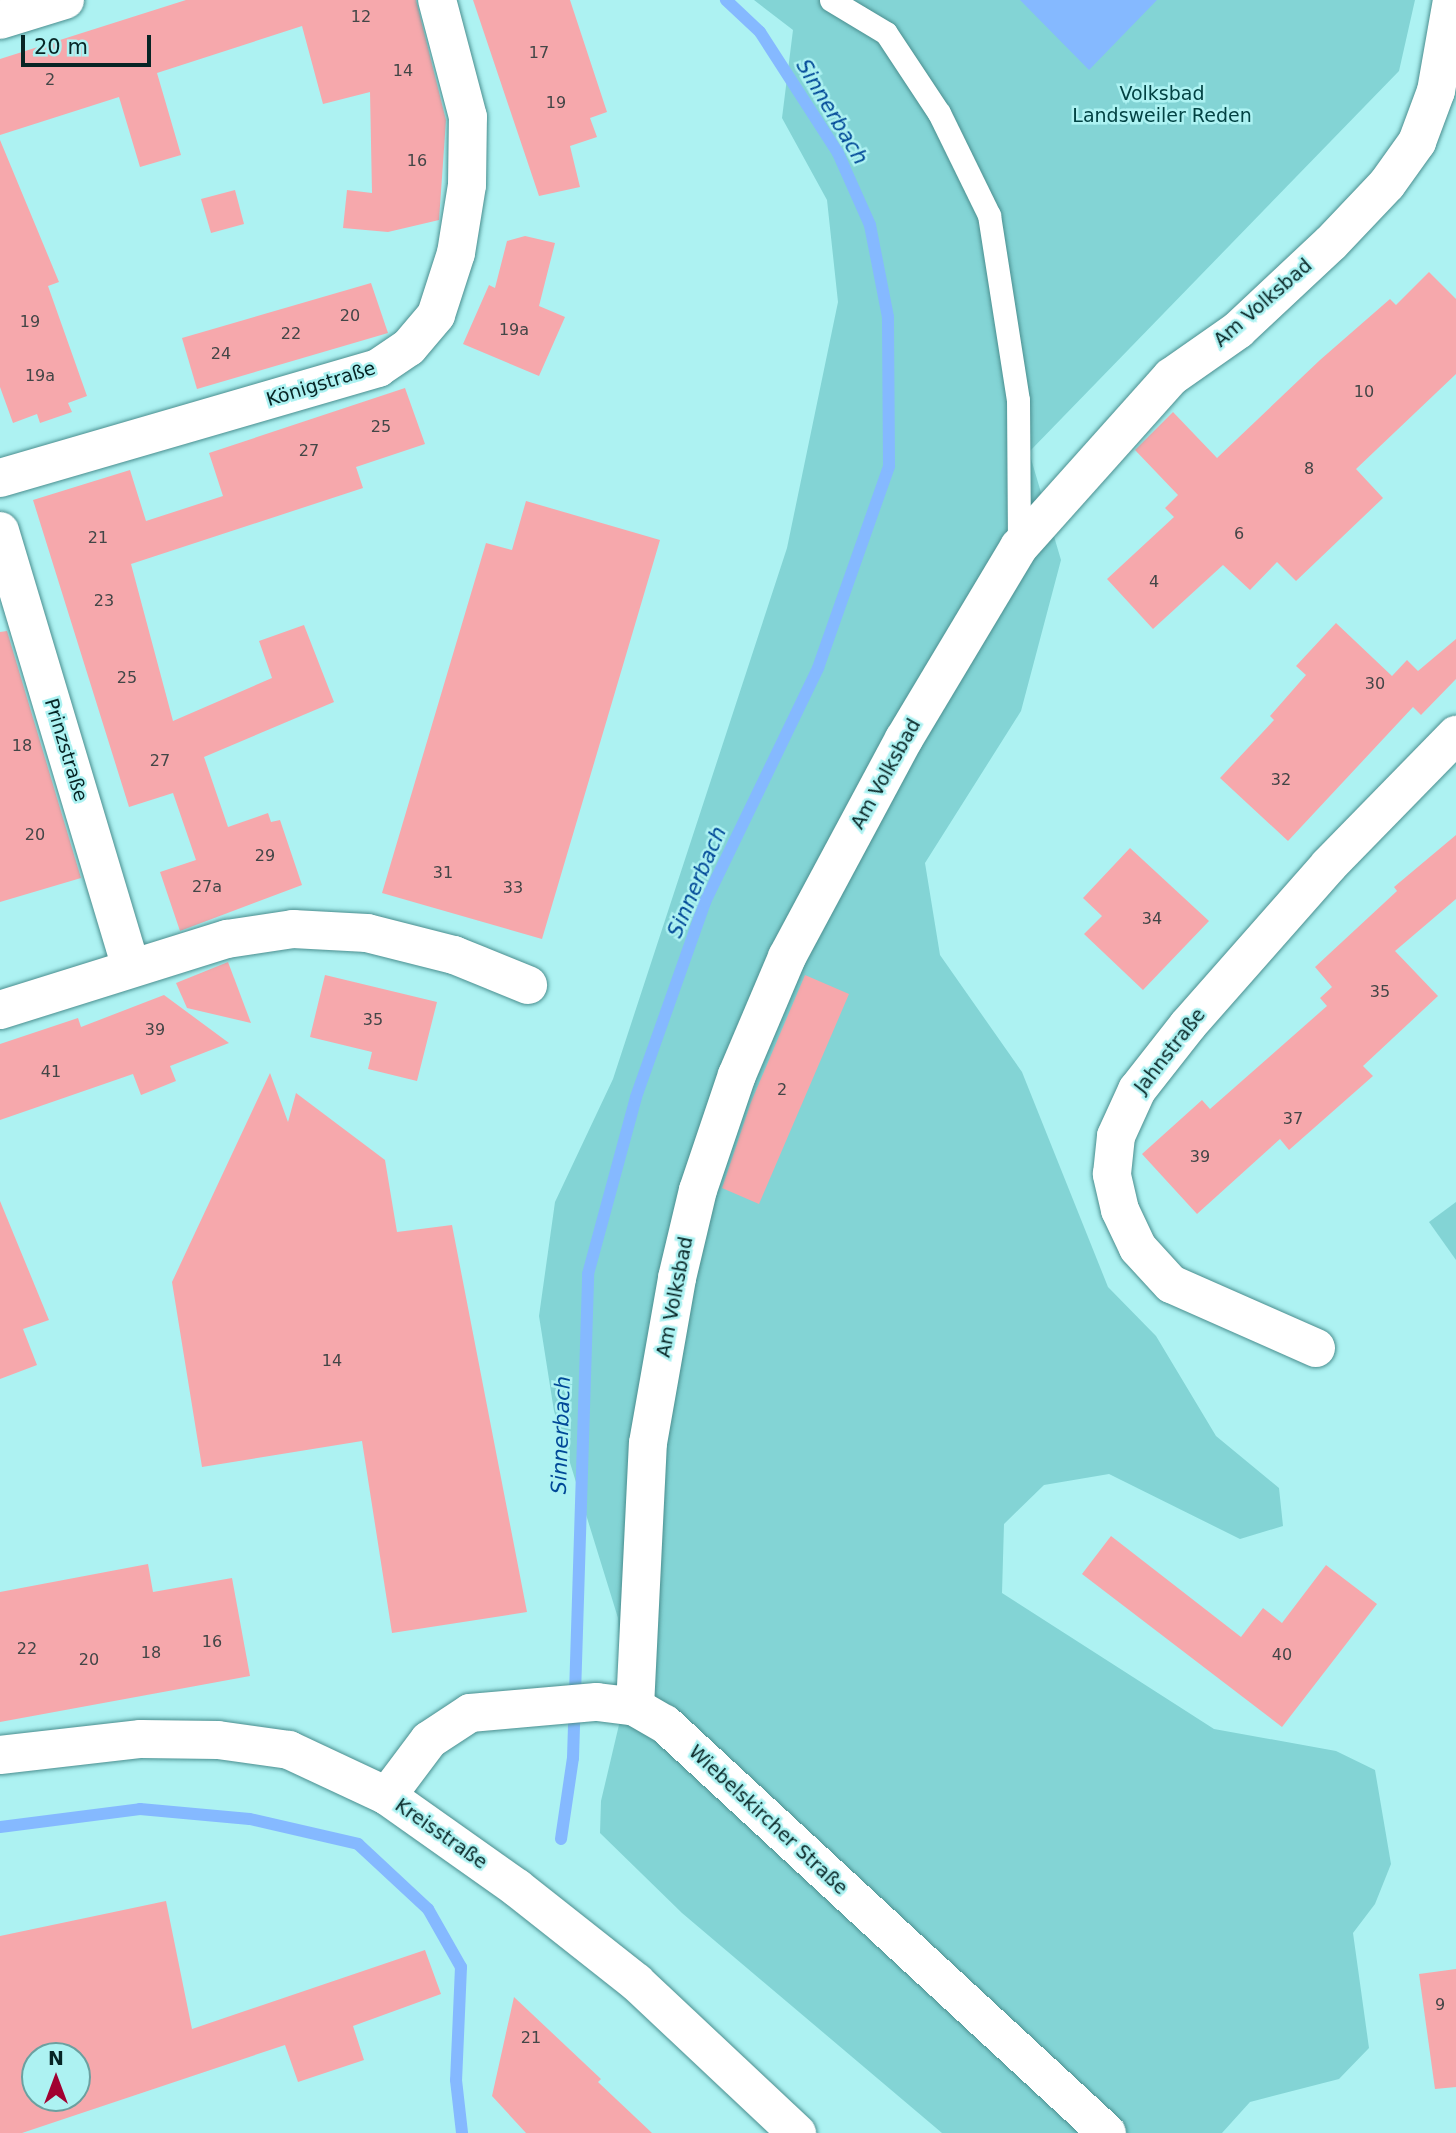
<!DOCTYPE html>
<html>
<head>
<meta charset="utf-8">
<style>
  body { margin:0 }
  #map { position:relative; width:1456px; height:2133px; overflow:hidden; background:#adf2f2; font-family:"DejaVu Sans",sans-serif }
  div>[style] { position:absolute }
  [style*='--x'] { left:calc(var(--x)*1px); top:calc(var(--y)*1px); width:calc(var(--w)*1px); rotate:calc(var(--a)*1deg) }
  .green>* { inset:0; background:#83d4d5 }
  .water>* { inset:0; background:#85b9ff }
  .stream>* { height:12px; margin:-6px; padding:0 6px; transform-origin:6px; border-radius:6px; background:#85b9ff }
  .building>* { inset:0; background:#f6a8ac }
  .roads { filter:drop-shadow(0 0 2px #4a8e8f) drop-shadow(0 0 2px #4a8e8f) }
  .lane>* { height:23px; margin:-11.5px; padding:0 11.5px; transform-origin:11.5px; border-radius:11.5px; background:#fff }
  .street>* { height:38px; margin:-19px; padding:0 19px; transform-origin:19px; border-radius:19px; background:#fff }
  .secondary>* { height:38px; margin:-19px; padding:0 19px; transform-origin:19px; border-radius:19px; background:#fff }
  span { translate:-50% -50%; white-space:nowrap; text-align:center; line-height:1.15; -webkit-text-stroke:5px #adf2f2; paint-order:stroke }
  .number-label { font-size:16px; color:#434647 }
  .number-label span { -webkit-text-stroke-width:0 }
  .park-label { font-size:19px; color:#024243 }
  .street-label { font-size:19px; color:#072525 }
  .water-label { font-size:21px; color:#004897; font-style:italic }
  .north { position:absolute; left:21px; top:2042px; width:70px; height:70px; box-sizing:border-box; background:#adf2f2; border:2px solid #6ba0a0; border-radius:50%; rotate:0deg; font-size:19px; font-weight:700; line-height:28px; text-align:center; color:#072525 }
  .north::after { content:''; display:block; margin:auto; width:24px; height:32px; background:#a10131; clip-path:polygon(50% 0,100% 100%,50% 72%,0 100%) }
  .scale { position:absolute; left:21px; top:35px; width:130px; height:32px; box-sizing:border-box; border:4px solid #072525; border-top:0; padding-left:9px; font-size:21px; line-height:24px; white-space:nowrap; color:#072525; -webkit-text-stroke:5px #adf2f2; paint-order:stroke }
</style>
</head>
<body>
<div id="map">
  <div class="green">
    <i style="clip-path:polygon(754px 0,1415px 0,1399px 71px,1029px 452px,1061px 560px,1021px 711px,925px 863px,940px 955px,1022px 1072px,1108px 1287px,1156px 1336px,1216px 1436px,1279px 1488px,1283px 1526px,1240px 1539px,1109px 1474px,1044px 1485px,1004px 1524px,1002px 1593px,1214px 1729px,1336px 1751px,1375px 1770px,1391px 1864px,1375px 1904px,1353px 1933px,1369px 2048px,1339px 2079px,1250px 2102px,1222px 2133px,942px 2133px,682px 1913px,600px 1833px,601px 1801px,622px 1712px,618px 1618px,554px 1411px,539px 1316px,555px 1202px,613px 1079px,787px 548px,838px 302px,827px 200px,782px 118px,793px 30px)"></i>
    <i style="clip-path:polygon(1456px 1202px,1456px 1260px,1429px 1222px)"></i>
  </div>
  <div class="water">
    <i style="clip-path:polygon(1020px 0,1157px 0,1089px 70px)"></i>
  </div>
  <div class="stream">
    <i style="--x:0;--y:1827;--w:141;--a:-7.3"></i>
    <i style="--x:140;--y:1809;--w:110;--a:5.2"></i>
    <i style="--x:250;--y:1819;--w:111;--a:13"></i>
    <i style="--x:358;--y:1844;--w:96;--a:42.9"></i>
    <i style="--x:428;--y:1909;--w:67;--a:60.4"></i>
    <i style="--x:461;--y:1967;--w:113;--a:92.5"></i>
    <i style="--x:456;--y:2080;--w:53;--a:83.5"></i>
    <i style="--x:561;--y:1839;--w:82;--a:-81.6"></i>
    <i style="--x:573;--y:1758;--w:484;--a:-88.2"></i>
    <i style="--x:588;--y:1274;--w:183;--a:-74.8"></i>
    <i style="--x:636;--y:1097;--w:207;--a:-70.5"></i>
    <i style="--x:705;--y:902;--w:260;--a:-64.2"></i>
    <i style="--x:818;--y:668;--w:214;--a:-70.6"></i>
    <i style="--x:889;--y:466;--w:149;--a:-90.4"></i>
    <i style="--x:888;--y:317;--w:94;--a:-101.1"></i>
    <i style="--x:870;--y:225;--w:79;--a:-114"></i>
    <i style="--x:838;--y:153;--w:144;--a:-122.8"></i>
    <i style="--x:760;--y:32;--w:47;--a:-136.7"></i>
  </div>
  <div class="building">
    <i style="clip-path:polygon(186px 0,416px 0,446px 120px,439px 220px,388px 232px,343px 228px,347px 190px,372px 193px,370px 92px,323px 104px,302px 26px,157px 73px,181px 155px,140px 167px,119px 97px,0 135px,0 59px)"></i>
    <i style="clip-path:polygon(473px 0,570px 0,607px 112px,590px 118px,597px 137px,570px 146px,580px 187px,539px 196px)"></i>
    <i style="clip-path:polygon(0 140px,59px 282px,48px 286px,87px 396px,68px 403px,72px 412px,40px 423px,37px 414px,13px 423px,0 387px)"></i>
    <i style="clip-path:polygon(235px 190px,244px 224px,211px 233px,201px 199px)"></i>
    <i style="clip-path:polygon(525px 236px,555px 243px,539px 306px,565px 317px,539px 376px,463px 344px,489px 285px,495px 288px,507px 241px)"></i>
    <i style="clip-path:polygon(1429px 272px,1456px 299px,1456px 374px,1356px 469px,1383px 498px,1296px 581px,1277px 562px,1250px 590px,1223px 565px,1153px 629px,1107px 579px,1174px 517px,1165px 508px,1178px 495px,1135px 450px,1173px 412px,1217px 458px,1320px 360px,1390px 299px,1396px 305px)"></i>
    <i style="clip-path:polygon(371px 283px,388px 333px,197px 389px,182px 338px)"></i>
    <i style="clip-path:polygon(405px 388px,425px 444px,356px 467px,363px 488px,131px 564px,173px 721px,272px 678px,259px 641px,304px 625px,334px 702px,204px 757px,228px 827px,268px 813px,271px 822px,280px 820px,302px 885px,180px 931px,160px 872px,196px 860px,173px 793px,129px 807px,33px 500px,130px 470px,146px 521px,223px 496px,209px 453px)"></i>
    <i style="clip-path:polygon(526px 501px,660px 540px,542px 939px,382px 893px,486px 543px,512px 550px)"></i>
    <i style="clip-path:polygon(1336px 623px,1392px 676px,1407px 660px,1418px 671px,1456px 639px,1456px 679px,1421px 715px,1413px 707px,1288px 841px,1220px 778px,1274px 720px,1270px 716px,1306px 675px,1296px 666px)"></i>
    <i style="clip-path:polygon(7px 631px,81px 878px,0 902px,0 632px)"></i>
    <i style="clip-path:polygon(1456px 835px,1456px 899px,1395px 951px,1438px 996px,1363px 1066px,1373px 1076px,1289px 1150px,1280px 1139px,1197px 1214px,1142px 1154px,1202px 1100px,1210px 1109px,1327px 1006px,1320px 998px,1332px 987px,1315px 967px,1397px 891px,1394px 887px)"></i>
    <i style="clip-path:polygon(1130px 848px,1209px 921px,1143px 990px,1084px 934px,1102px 916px,1083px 898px)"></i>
    <i style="clip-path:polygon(228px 962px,251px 1023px,187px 1008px,176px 983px)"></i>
    <i style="clip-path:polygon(325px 975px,437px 1002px,417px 1081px,368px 1069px,372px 1052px,310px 1037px)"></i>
    <i style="clip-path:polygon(805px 975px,849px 994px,759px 1204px,722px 1188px,751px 1102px)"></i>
    <i style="clip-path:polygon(164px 995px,229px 1043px,170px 1066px,176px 1081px,141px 1095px,133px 1074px,0 1120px,0 1044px,78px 1018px,81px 1027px)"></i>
    <i style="clip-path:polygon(270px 1073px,288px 1122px,296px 1093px,385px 1160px,397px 1232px,452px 1225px,527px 1612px,392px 1633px,362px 1441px,202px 1467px,172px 1282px)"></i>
    <i style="clip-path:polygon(0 1201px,49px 1320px,23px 1329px,37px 1365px,0 1379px)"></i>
    <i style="clip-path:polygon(1111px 1536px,1241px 1637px,1263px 1608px,1282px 1623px,1326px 1565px,1377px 1604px,1282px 1727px,1082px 1574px)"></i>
    <i style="clip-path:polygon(148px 1564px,153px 1592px,232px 1578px,250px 1676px,0 1722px,0 1592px)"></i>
    <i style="clip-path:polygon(evenodd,166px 1901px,192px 2029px,425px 1950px,441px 1994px,353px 2026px,364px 2060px,298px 2082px,285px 2045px,22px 2133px,0 2133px,0 1936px,166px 1901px,35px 2056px,77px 2056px,77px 2098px,35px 2098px,35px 2056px)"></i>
    <i style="clip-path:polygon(1456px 1969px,1456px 2087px,1435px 2089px,1419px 1974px)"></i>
    <i style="clip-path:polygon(514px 1997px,601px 2079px,598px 2082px,652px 2133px,526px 2133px,492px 2096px)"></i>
  </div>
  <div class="roads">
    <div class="lane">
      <i style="--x:831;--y:0;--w:64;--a:31"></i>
      <i style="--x:886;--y:33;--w:96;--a:56.5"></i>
      <i style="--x:939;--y:113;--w:114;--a:63.9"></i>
      <i style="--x:989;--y:215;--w:187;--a:81.1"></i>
      <i style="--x:1018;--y:400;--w:147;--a:89.6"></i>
    </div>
    <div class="street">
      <i style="--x:0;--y:20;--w:68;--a:-17.1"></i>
      <i style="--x:0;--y:478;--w:394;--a:-16.2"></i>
      <i style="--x:378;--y:368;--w:37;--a:-34"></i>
      <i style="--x:409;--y:347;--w:42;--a:-49.8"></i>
      <i style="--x:436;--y:315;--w:65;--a:-72.1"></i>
      <i style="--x:456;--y:253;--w:69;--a:-80.8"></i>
      <i style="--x:467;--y:185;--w:68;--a:-89.2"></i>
      <i style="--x:468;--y:117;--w:121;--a:-104.8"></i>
      <i style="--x:0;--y:531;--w:456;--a:73.3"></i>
      <i style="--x:0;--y:1010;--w:238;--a:-17.4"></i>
      <i style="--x:227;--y:939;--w:67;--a:-8.6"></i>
      <i style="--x:293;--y:929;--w:74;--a:3.1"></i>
      <i style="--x:367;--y:933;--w:90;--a:14.2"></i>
      <i style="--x:454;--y:955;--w:80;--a:22.1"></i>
      <i style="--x:1316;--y:1348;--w:158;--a:-156.2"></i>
      <i style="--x:1171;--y:1284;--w:49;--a:-132.5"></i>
      <i style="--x:1138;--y:1248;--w:42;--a:-115.3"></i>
      <i style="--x:1120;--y:1210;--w:37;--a:-103"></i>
      <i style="--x:1112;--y:1174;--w:38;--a:-84"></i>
      <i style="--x:1116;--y:1136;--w:51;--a:-65.5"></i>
      <i style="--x:1137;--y:1090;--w:83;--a:-51.9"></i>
      <i style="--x:1188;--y:1025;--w:213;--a:-48.6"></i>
      <i style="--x:1329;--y:865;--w:182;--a:-45.7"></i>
      <i style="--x:635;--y:1707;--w:264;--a:-87.2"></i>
      <i style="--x:648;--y:1443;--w:168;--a:-80"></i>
      <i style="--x:677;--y:1278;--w:90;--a:-76.6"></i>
      <i style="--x:698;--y:1190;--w:121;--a:-71.3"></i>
      <i style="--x:737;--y:1075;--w:128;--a:-67"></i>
      <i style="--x:787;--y:957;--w:247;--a:-61.8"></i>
      <i style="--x:904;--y:739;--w:224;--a:-59.1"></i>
      <i style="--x:1019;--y:547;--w:228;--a:-48.2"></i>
      <i style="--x:1171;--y:377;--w:82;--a:-35"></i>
      <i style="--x:1238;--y:330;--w:127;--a:-43.1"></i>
      <i style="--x:1331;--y:243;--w:81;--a:-46.5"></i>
      <i style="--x:1387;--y:184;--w:52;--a:-54.5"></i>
      <i style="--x:1417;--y:142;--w:54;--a:-69.6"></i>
      <i style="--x:1436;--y:91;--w:92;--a:-80"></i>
      <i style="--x:387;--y:1796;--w:70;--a:-53.1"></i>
      <i style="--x:429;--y:1740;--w:49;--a:-33.4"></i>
      <i style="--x:470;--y:1713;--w:127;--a:-5"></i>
      <i style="--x:597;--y:1702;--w:38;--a:7"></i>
      <i style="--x:635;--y:1707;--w:34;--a:30"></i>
      <i style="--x:665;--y:1724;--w:602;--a:42.78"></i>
    </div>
    <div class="secondary">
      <i style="--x:0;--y:1755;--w:142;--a:-6.5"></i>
      <i style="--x:141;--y:1739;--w:77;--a:0.7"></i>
      <i style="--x:218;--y:1740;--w:72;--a:8"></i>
      <i style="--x:289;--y:1750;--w:108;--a:25.1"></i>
      <i style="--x:387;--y:1796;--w:159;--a:35.3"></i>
      <i style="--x:517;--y:1888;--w:152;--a:38.3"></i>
      <i style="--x:636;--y:1982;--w:221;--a:43.2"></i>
    </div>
  </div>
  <div class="number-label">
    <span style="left:361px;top:17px">12</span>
    <span style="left:539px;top:53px">17</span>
    <span style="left:403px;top:71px">14</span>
    <span style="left:50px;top:80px">2</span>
    <span style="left:556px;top:103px">19</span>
    <span style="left:417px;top:161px">16</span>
    <span style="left:350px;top:316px">20</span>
    <span style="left:30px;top:322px">19</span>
    <span style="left:514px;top:330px">19a</span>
    <span style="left:291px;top:334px">22</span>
    <span style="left:221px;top:354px">24</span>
    <span style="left:40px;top:376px">19a</span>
    <span style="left:1364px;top:392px">10</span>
    <span style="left:381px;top:427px">25</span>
    <span style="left:309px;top:451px">27</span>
    <span style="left:1309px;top:469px">8</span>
    <span style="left:1239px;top:534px">6</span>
    <span style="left:98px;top:538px">21</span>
    <span style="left:1154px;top:582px">4</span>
    <span style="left:104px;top:601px">23</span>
    <span style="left:127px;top:678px">25</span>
    <span style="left:1375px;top:684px">30</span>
    <span style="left:22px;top:746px">18</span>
    <span style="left:160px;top:761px">27</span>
    <span style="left:1281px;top:780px">32</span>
    <span style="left:35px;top:835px">20</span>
    <span style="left:265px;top:856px">29</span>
    <span style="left:443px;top:873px">31</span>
    <span style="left:207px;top:887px">27a</span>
    <span style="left:513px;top:888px">33</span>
    <span style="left:1152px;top:919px">34</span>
    <span style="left:1380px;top:992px">35</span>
    <span style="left:373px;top:1020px">35</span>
    <span style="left:155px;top:1030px">39</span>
    <span style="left:51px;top:1072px">41</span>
    <span style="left:782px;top:1090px">2</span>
    <span style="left:1293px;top:1119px">37</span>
    <span style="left:1200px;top:1157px">39</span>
    <span style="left:332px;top:1361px">14</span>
    <span style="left:212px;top:1642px">16</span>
    <span style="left:27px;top:1649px">22</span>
    <span style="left:151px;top:1653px">18</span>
    <span style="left:1282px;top:1655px">40</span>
    <span style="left:89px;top:1660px">20</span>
    <span style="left:1440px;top:2005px">9</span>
    <span style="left:531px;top:2038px">21</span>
  </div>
  <div class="park-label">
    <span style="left:1162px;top:105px">Volksbad<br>Landsweiler Reden</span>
  </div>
  <div class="street-label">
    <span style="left:1263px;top:303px;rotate:-41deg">Am Volksbad</span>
    <span style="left:321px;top:384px;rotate:-17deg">Königstraße</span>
    <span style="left:66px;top:750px;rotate:73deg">Prinzstraße</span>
    <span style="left:886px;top:774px;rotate:-61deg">Am Volksbad</span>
    <span style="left:1170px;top:1051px;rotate:-52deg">Jahnstraße</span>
    <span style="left:675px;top:1297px;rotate:-79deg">Am Volksbad</span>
    <span style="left:768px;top:1820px;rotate:43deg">Wiebelskircher Straße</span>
    <span style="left:441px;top:1834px;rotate:35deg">Kreisstraße</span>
  </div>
  <div class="water-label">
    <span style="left:832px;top:112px;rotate:59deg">Sinnerbach</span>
    <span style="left:697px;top:882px;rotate:-67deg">Sinnerbach</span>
    <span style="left:561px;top:1435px;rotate:-88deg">Sinnerbach</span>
  </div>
  <div class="north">N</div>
  <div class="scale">20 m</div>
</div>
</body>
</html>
